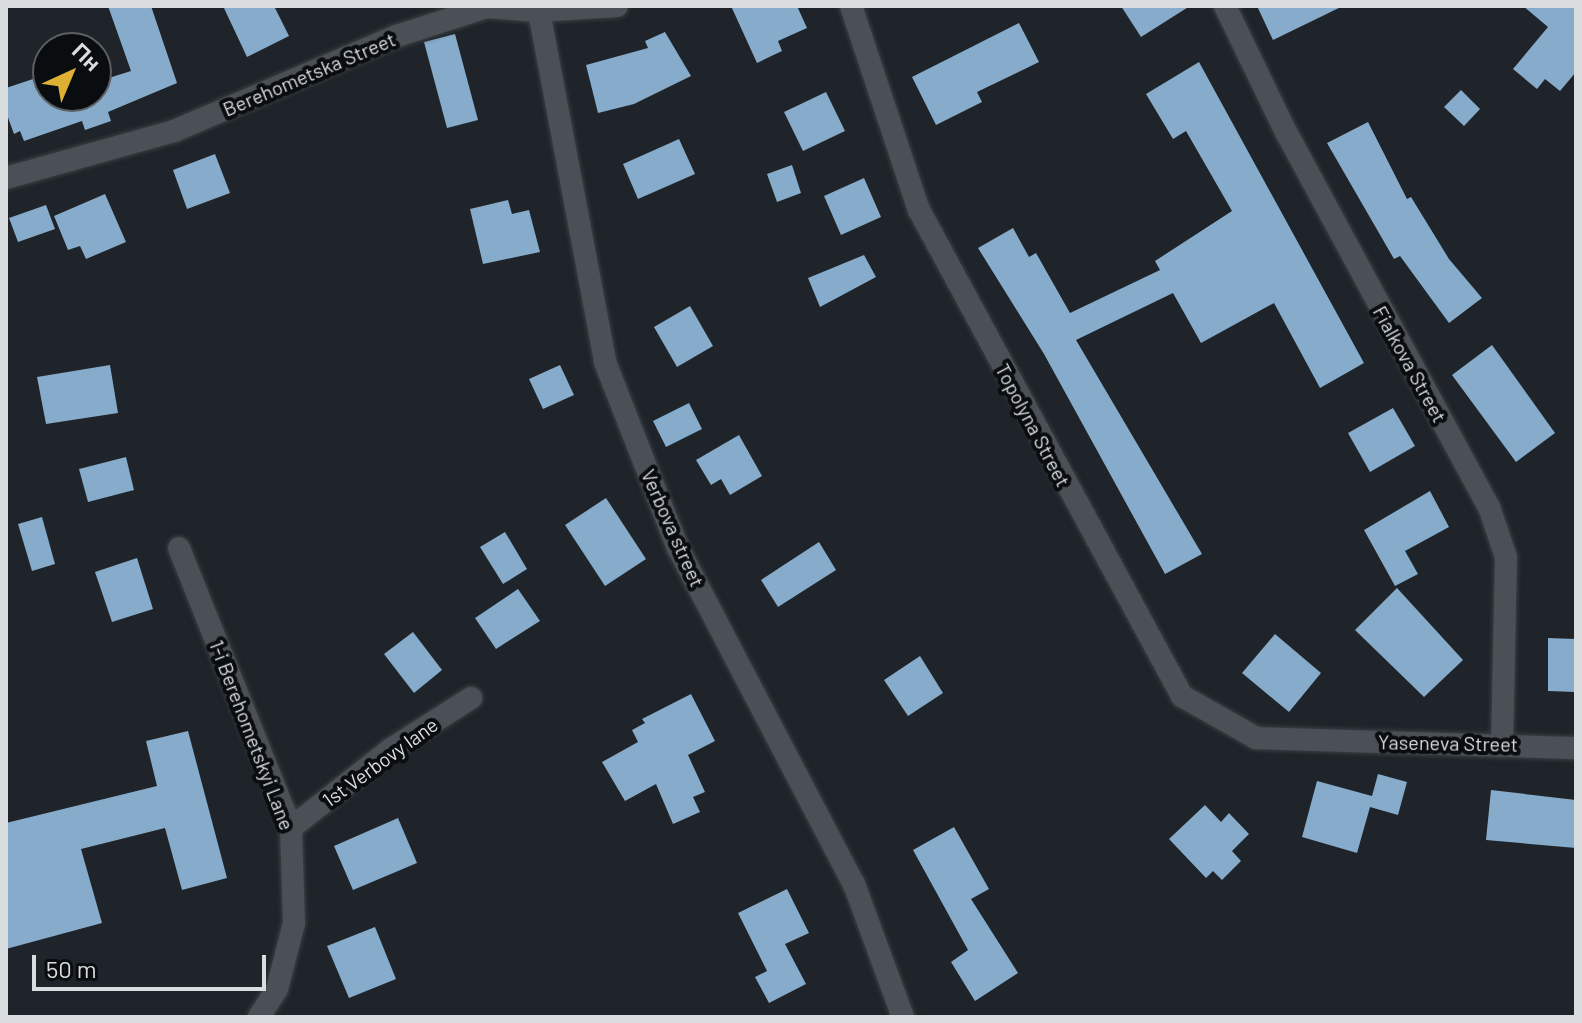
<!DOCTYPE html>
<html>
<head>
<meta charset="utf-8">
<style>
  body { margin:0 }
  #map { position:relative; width:1582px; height:1023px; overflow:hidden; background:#1e2429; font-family:Barlow,sans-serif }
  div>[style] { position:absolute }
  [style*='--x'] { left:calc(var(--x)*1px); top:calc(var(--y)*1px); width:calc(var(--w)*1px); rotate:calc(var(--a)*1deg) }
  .building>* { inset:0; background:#87abca }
  .roads { filter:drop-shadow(0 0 2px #3a3f43) drop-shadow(0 0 2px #3a3f43) }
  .minor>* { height:22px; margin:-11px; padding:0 11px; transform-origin:11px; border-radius:11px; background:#4a5056 }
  span { translate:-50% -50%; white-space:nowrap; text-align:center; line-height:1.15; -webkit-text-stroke:8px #0a0d0f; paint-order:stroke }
  .street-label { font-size:20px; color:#d9dde0 }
  .frame { position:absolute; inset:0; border:8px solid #d9dde0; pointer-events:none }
  .north { position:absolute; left:32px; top:32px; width:80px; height:80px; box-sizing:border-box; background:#0a0d0f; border:2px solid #5d6063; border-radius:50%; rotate:44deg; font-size:22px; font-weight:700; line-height:32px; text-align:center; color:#d9dde0 }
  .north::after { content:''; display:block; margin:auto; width:28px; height:36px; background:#e0b034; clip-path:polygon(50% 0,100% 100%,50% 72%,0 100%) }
  .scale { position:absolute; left:32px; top:955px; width:234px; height:36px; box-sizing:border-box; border:4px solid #d9dde0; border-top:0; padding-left:10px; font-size:24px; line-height:28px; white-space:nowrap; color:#d9dde0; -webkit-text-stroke:6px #0a0d0f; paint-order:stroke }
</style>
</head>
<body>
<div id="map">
  <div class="building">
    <i style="clip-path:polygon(108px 6px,151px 6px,177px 83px,108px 112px,111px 121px,85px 130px,82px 121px,24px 141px,20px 131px,14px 134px,6px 112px,6px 88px,36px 78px,42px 96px,96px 96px,96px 82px,131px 71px)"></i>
    <i style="clip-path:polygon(223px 6px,274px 6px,289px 36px,247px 57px)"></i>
    <i style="clip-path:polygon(731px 6px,797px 6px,807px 28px,778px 41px,782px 51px,757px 63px)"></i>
    <i style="clip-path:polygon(1121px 6px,1190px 6px,1141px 37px)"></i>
    <i style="clip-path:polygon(1257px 6px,1343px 6px,1273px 40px)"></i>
    <i style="clip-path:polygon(1523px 6px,1576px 6px,1576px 72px,1560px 91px,1545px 79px,1537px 89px,1513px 69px,1548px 27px)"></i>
    <i style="clip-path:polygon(1019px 23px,1039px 62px,977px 92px,982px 102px,936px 125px,912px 77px)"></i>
    <i style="clip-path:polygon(665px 32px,691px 76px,634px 104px,598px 113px,586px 65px,648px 48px,645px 41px)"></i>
    <i style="clip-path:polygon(455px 34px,478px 120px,447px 128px,424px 42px)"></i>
    <i style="clip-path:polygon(1199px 62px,1364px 363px,1320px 388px,1274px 303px,1201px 343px,1173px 293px,1076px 340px,1202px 554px,1165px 574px,1044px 354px,978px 248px,1013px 228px,1029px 257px,1036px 253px,1070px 313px,1160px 270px,1155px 261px,1232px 211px,1186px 131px,1173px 139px,1146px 94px)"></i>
    <i style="clip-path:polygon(1461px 90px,1480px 109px,1464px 126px,1444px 107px)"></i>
    <i style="clip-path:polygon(826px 92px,845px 131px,803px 151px,784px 112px)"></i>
    <i style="clip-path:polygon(1368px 122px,1407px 199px,1411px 197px,1449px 259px,1482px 298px,1449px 323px,1400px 256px,1394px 259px,1327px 143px)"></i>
    <i style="clip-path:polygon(679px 139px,695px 174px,638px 199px,623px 164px)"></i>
    <i style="clip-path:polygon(215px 154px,230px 193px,187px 209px,173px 170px)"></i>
    <i style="clip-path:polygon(792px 165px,801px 193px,777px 202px,767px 174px)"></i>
    <i style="clip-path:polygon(864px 178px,881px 217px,841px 235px,824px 196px)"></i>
    <i style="clip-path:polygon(105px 194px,126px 242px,86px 259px,80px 246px,68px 250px,54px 216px)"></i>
    <i style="clip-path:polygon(508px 200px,512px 214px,529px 210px,540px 252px,483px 264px,470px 209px)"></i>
    <i style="clip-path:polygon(46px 205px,55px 229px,18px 242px,9px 218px)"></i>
    <i style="clip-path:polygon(864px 255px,876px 277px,820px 307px,808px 278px)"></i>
    <i style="clip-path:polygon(690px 306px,713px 346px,677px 367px,654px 327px)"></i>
    <i style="clip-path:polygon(1492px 345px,1555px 433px,1516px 462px,1452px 375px)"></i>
    <i style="clip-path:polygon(110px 365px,118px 413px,46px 424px,37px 377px)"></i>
    <i style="clip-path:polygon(560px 365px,574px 395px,543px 409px,529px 379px)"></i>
    <i style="clip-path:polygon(689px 403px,702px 429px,666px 447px,653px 421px)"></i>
    <i style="clip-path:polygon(1393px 408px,1415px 446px,1370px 472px,1348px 433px)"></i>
    <i style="clip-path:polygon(739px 435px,762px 476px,730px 495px,721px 479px,711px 485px,696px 460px)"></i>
    <i style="clip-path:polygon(126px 457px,134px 490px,88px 502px,79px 469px)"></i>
    <i style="clip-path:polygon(1430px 491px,1449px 527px,1405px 551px,1418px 574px,1395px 586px,1364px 530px)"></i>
    <i style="clip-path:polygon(606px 498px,646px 559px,605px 586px,565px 525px)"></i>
    <i style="clip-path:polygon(42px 517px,55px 564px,32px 571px,18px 524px)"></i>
    <i style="clip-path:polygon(505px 532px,527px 569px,503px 584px,480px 547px)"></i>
    <i style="clip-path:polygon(819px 542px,836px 570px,778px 607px,761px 580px)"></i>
    <i style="clip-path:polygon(137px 558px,153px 609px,112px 622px,95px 572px)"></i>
    <i style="clip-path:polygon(1397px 588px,1463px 660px,1424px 697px,1355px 630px)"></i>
    <i style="clip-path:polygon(518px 589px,540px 621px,496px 649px,475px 618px)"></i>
    <i style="clip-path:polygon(413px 632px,442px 670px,414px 693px,384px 654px)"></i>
    <i style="clip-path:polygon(1275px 634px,1321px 673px,1289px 712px,1242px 673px)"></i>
    <i style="clip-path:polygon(1548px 638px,1576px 639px,1576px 692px,1548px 691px)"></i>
    <i style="clip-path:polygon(920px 656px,943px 693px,908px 716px,884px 680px)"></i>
    <i style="clip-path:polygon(691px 694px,715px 741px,688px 755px,705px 792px,693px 797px,700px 812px,673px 824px,656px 784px,625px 801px,602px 762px,638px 742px,632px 730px,645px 723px,642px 719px)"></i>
    <i style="clip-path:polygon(188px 731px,227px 878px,182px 890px,165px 828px,81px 849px,102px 923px,6px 949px,6px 823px,157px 786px,146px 741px)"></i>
    <i style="clip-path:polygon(1378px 774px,1407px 782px,1398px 815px,1370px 807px,1357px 853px,1302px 837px,1317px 781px,1372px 796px)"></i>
    <i style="clip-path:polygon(1491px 790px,1576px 800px,1576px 848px,1486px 840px)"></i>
    <i style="clip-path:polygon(1205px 805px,1221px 822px,1229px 813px,1249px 834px,1232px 851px,1241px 861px,1222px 880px,1213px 871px,1206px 878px,1169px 839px)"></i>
    <i style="clip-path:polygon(398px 818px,417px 863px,353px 890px,334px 846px)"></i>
    <i style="clip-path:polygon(954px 827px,989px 889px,971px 899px,1018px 973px,975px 1001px,951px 962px,968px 950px,913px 850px)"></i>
    <i style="clip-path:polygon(787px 889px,809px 933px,785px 944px,806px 984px,769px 1003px,755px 977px,767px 971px,738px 913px)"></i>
    <i style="clip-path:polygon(375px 927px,396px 979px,349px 998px,327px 946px)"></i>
  </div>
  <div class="roads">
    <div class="minor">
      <i style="--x:538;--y:6;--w:362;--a:79.3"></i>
      <i style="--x:605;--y:362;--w:200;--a:68.6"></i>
      <i style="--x:678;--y:548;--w:379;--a:62.4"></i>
      <i style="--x:854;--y:884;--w:142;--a:69.8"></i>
      <i style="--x:851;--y:6;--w:215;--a:71.6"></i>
      <i style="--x:919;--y:210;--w:553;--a:61.58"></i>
      <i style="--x:1182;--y:696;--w:85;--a:29.6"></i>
      <i style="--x:1256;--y:738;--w:320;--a:1.8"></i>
      <i style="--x:1225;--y:6;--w:140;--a:64.2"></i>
      <i style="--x:1286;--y:132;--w:426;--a:61.6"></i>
      <i style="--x:1489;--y:507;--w:53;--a:71.2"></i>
      <i style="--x:1506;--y:557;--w:186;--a:91.2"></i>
      <i style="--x:6;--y:178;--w:174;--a:-15.6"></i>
      <i style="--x:174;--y:131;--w:242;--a:-23.1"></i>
      <i style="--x:397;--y:36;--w:95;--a:-17.9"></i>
      <i style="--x:487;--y:7;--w:51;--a:4.5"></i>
      <i style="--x:538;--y:11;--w:79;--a:-3.6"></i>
      <i style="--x:179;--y:548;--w:302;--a:68.2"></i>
      <i style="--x:291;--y:828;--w:95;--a:88.2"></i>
      <i style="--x:294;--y:923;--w:68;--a:104.4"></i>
      <i style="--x:277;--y:989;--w:33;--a:123"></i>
      <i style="--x:291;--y:828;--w:127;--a:-38.3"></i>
      <i style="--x:391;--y:749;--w:95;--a:-32.5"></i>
    </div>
  </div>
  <div class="street-label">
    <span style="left:309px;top:74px;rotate:-23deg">Berehometska Street</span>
    <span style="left:1410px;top:364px;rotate:61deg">Fialkova Street</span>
    <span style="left:1033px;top:425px;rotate:62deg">Topolyna Street</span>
    <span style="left:673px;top:528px;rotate:66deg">Verbova street</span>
    <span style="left:252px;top:735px;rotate:69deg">1-i Berehometskyi Lane</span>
    <span style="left:1448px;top:743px;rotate:1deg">Yaseneva Street</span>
    <span style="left:380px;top:762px;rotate:-36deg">1st Verbovy lane</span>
  </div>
  <div class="frame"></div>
  <div class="north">Пн</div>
  <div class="scale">50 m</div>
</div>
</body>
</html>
